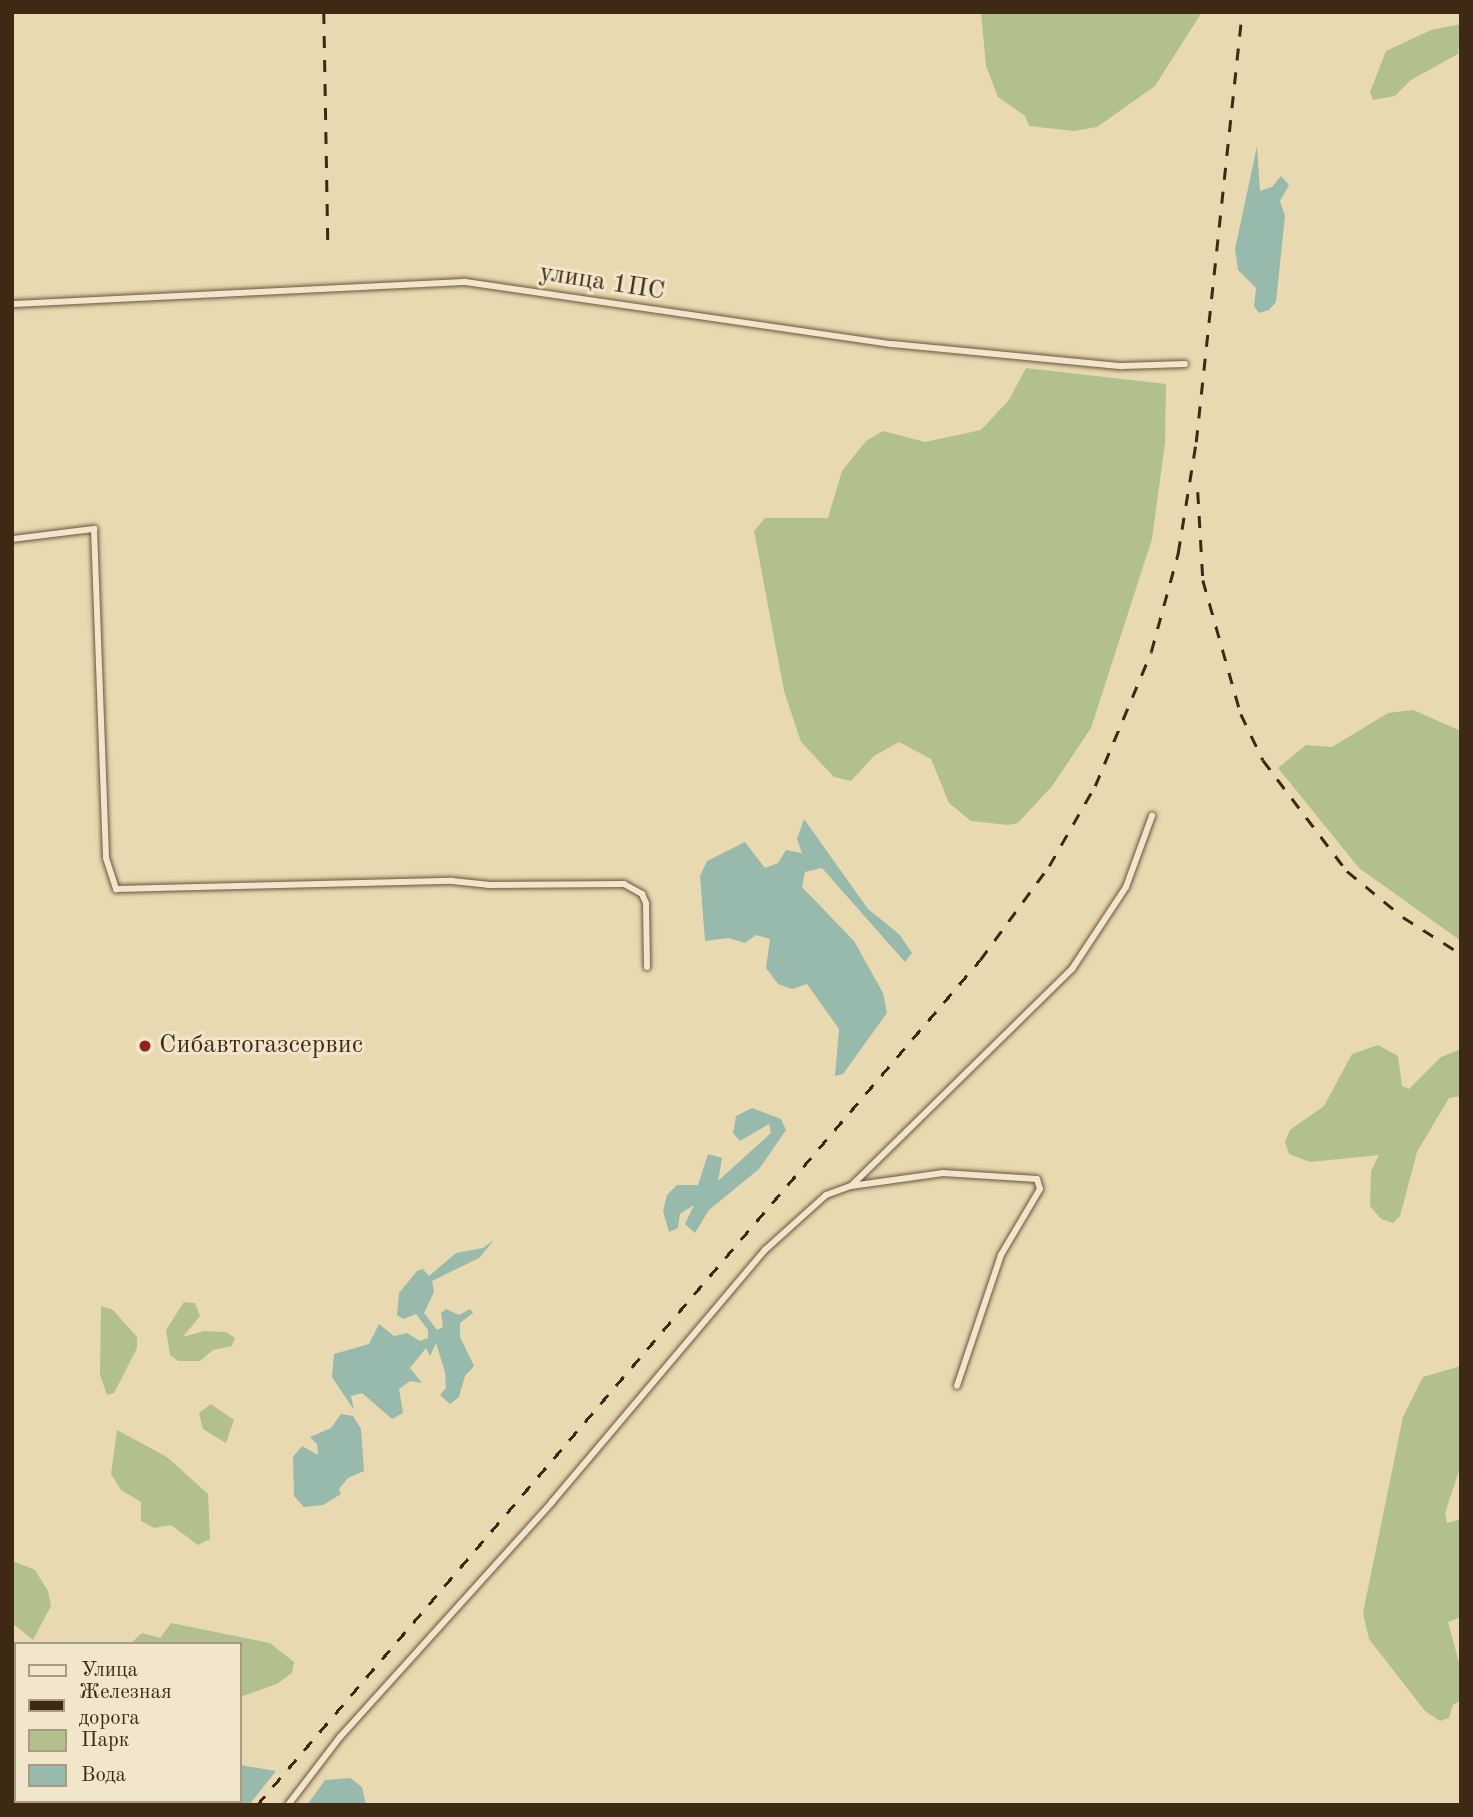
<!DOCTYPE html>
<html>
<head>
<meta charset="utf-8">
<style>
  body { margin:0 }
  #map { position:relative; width:1473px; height:1817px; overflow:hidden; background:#e9d9b0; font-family:"Old Standard TT",serif }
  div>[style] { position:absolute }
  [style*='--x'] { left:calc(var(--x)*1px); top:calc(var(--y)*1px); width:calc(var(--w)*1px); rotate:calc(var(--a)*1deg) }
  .green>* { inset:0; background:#b2c08e }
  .water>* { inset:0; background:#97baac }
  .roads { filter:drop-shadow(0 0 2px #69553b) drop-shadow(0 0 2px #69553b) }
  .minor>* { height:6px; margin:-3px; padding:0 3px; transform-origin:3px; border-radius:3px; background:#f1e6cc }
  .rail>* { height:2.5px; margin-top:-1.25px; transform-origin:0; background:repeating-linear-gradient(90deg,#3e2914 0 12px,transparent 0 24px) }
  .dots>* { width:19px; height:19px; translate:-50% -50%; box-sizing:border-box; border:4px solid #f1e6cc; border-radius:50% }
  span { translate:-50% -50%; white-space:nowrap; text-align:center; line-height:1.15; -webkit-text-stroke:6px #f1e6cc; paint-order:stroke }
  .street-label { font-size:26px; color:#3e2914 }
  .poi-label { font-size:26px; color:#3e2914 }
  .left { translate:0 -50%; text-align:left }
  .frame { position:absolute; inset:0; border:14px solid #3e2914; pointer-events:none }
  .legend { position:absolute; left:14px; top:1642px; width:228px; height:161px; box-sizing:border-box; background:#f1e6cc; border:2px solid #a99a82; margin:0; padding:9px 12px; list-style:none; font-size:21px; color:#3e2914 }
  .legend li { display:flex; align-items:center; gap:14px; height:35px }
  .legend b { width:35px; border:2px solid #a99a82 }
</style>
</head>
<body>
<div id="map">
  <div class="green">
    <i style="clip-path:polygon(981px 12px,1202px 12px,1155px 86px,1097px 127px,1074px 131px,1029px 126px,1025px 116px,998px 97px,986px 66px)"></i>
    <i style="clip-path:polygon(1461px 24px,1458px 54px,1411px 80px,1395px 96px,1373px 100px,1370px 92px,1386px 51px,1431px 30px)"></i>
    <i style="clip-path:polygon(1026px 368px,1166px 384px,1165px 443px,1152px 539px,1091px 728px,1053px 785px,1018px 823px,1008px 825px,971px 821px,949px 803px,931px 759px,899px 742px,874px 756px,851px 781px,834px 777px,801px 742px,784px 691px,754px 531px,765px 518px,828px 518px,842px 471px,866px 441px,883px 431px,925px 442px,981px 430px,1009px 400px)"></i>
    <i style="clip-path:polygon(1413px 710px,1461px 731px,1461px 941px,1359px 868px,1278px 768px,1306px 745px,1332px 747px,1388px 713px)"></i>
    <i style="clip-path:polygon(1378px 1045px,1398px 1056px,1402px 1086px,1409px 1089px,1441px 1057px,1461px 1049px,1461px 1096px,1449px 1098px,1417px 1152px,1400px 1216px,1393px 1223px,1381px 1219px,1370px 1206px,1371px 1171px,1379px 1155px,1310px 1162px,1289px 1154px,1285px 1142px,1290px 1130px,1324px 1106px,1352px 1054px)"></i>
    <i style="clip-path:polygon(184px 1302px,195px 1303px,200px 1316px,183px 1337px,204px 1331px,226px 1332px,235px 1338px,232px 1346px,213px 1350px,200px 1361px,178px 1361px,170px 1355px,166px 1330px)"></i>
    <i style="clip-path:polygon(101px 1306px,113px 1310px,137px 1337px,137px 1348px,114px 1393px,107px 1395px,100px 1375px)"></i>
    <i style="clip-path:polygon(1461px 1366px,1461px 1465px,1445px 1513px,1447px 1523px,1461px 1519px,1461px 1617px,1448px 1622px,1461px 1670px,1461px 1700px,1453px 1705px,1449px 1718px,1440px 1721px,1425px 1711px,1369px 1639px,1363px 1613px,1403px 1417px,1423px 1377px)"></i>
    <i style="clip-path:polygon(211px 1404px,234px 1420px,226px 1443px,203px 1429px,199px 1413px)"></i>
    <i style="clip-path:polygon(117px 1430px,167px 1457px,208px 1494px,210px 1539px,198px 1545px,171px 1525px,154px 1528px,141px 1521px,141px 1502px,121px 1490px,111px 1474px)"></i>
    <i style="clip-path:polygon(13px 1561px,35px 1570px,48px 1591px,51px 1606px,33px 1640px,12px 1623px)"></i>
    <i style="clip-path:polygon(171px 1623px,270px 1643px,294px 1662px,292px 1673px,277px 1684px,240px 1697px,240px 1644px,130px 1644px,142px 1633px,160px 1638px)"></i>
  </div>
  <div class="water">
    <i style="clip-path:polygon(1257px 146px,1260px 191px,1272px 187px,1281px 176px,1289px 185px,1280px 201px,1285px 216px,1276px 302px,1269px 310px,1259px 313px,1254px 306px,1256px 288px,1238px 270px,1235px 249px)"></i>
    <i style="clip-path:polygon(804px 819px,868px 909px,899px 934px,912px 953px,905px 962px,822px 868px,805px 872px,802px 887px,854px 941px,883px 993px,887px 1013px,843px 1074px,835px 1076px,839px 1029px,807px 984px,792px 989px,778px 984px,766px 968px,770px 939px,756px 935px,745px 943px,728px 938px,705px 941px,700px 876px,707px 861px,745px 842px,765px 868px,778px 863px,786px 850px,802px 853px,797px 839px)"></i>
    <i style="clip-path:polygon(752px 1108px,781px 1119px,786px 1130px,759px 1169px,709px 1210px,695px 1233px,685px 1224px,694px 1205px,680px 1214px,678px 1228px,669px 1232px,663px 1211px,667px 1195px,677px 1185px,698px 1185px,708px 1154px,722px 1158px,718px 1181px,771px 1133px,769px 1124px,740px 1141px,733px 1133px,736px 1116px)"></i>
    <i style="clip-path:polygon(494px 1240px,479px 1258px,432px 1281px,434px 1292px,424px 1313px,437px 1330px,443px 1327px,441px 1313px,446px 1309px,459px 1315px,470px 1309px,473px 1313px,460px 1323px,460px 1337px,474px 1366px,465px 1376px,459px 1397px,450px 1404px,440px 1395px,446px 1388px,445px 1372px,436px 1343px,430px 1356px,426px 1348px,410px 1368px,422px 1383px,410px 1381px,399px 1389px,403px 1413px,392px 1419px,362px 1393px,351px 1396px,354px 1410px,332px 1377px,334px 1354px,369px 1344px,379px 1324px,394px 1336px,407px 1333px,420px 1341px,428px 1338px,428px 1330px,416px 1314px,403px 1319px,397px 1315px,399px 1293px,417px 1271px,423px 1269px,429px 1276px,456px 1253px,483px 1248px)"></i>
    <i style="clip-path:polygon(341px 1414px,353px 1416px,361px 1429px,364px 1471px,348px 1478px,339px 1489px,341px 1494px,323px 1505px,304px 1507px,294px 1496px,293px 1457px,302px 1446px,318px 1455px,317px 1444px,310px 1437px,331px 1428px)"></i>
    <i style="clip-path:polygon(240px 1765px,276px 1771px,249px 1805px,235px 1805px,240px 1801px)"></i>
    <i style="clip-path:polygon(350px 1778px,362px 1787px,366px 1805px,307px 1805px,325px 1780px)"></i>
  </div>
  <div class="roads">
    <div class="minor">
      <i style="--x:12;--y:304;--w:454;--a:-2.8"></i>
      <i style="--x:465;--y:282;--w:431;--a:8.3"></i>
      <i style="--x:892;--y:344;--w:231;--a:5.5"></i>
      <i style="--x:1122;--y:366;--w:63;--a:-1.8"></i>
      <i style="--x:12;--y:539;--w:83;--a:-7"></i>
      <i style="--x:94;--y:529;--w:329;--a:87.9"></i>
      <i style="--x:106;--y:858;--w:33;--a:72"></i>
      <i style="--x:116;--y:889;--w:336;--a:-1.4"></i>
      <i style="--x:452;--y:881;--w:36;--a:6"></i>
      <i style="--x:488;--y:885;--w:136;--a:-0.4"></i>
      <i style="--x:624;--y:884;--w:21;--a:29"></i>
      <i style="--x:642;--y:894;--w:10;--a:66"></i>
      <i style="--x:646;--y:903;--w:64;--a:89.1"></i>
      <i style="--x:852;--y:1185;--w:308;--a:-44.5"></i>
      <i style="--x:1072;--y:969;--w:98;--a:-56.6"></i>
      <i style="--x:1126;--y:887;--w:76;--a:-69.9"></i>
      <i style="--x:288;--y:1805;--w:86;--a:-52.6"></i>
      <i style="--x:340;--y:1737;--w:316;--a:-47.9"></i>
      <i style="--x:552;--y:1502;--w:330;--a:-49.8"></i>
      <i style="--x:765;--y:1250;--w:82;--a:-42"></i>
      <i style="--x:826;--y:1195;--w:27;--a:-20"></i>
      <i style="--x:851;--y:1186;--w:93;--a:-8"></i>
      <i style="--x:943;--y:1173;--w:94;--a:3.7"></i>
      <i style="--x:1037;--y:1179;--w:10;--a:73"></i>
      <i style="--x:1040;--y:1189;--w:77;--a:120.6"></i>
      <i style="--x:1001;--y:1255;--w:138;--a:108.6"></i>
    </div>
  </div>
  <div class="rail">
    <i style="--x:324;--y:12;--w:239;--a:89"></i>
    <i style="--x:1198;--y:492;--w:88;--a:86.7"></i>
    <i style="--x:1203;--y:580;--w:139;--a:74.2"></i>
    <i style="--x:1241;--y:714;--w:51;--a:64.4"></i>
    <i style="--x:1263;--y:760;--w:139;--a:52.9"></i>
    <i style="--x:1347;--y:871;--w:72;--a:39.4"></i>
    <i style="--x:1403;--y:917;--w:69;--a:32.5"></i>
    <i style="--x:257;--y:1805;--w:1112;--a:-49.45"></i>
    <i style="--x:980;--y:960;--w:117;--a:-53.7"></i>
    <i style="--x:1049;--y:866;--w:92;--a:-60.1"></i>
    <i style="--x:1095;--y:786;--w:145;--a:-67.3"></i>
    <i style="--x:1151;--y:652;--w:103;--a:-74.7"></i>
    <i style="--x:1178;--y:553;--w:112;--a:-80.8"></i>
    <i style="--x:1196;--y:442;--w:432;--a:-83.9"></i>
  </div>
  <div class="dots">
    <i style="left:145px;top:1046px;background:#8f2418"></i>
  </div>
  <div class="street-label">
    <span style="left:602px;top:283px;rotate:9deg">улица 1ПС</span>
  </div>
  <div class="poi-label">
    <span class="left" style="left:159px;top:1046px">Сибавтогазсервис</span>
  </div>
  <div class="frame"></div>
  <ul class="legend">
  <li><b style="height:9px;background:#f1e6cc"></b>Улица</li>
  <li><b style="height:9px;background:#3e2914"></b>Железная дорога</li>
  <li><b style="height:19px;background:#b2c08e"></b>Парк</li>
  <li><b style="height:19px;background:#97baac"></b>Вода</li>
  </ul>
</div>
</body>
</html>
